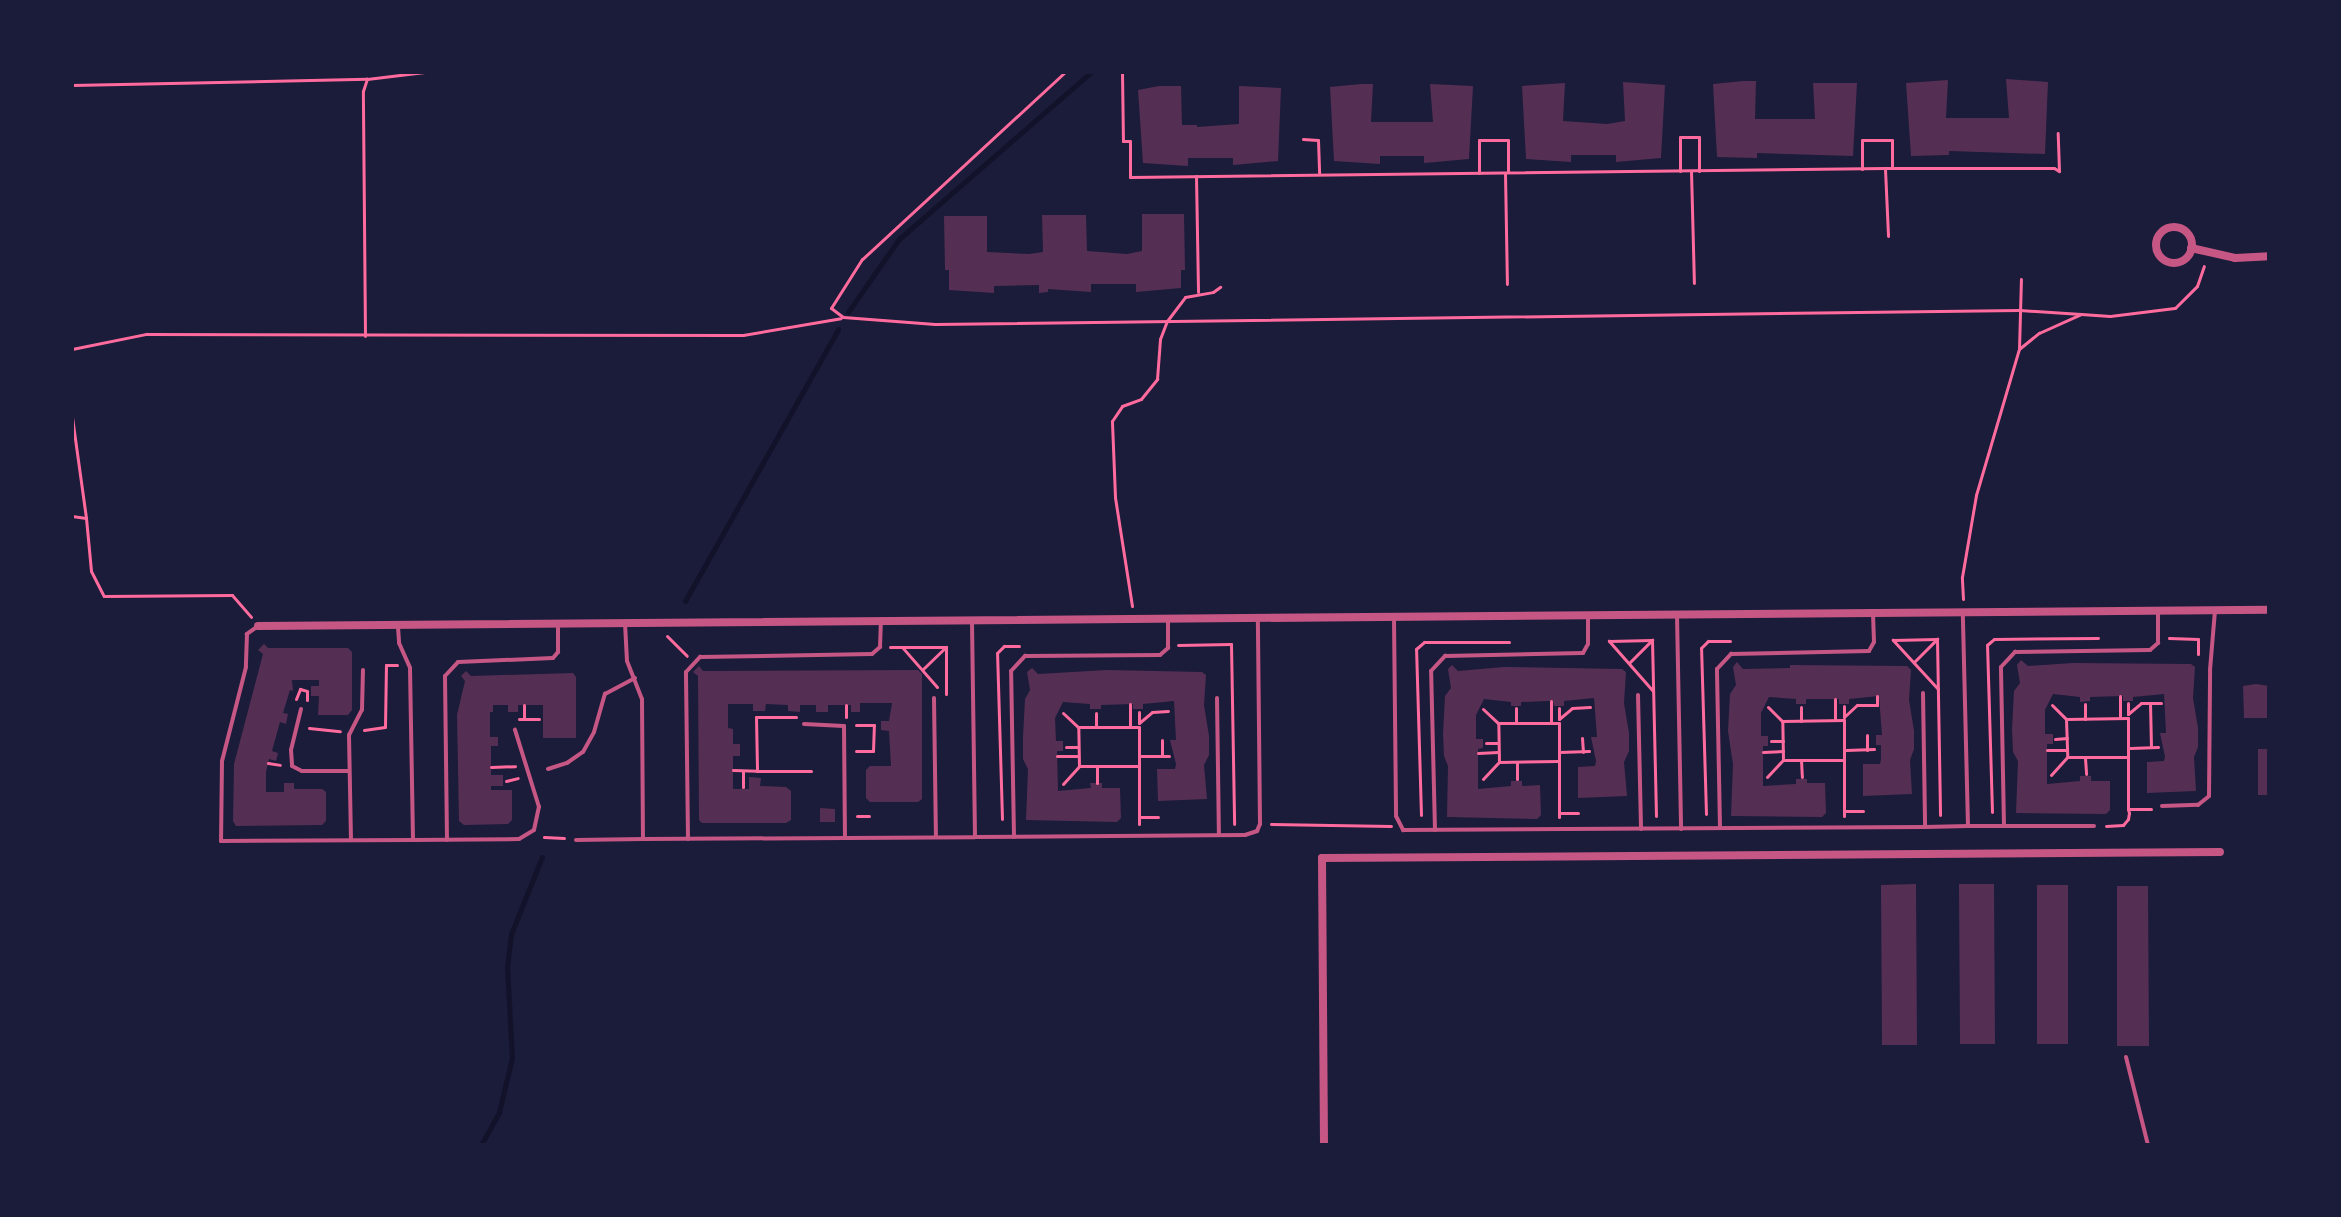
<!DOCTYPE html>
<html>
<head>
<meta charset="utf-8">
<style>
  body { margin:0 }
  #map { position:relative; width:2341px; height:1217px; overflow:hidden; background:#1b1b3a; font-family:Arial,sans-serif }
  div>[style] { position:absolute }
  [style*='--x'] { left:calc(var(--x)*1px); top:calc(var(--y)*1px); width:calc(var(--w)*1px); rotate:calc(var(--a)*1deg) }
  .stream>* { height:5px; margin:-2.5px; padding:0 2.5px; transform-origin:2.5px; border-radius:2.5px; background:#12122b }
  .building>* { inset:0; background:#542f53 }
  .path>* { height:3px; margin:-1.5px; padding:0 1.5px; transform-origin:1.5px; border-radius:1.5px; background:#ff6b9d }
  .service>* { height:4px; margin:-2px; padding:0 2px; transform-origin:2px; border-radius:2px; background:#c65784 }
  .minor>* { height:8px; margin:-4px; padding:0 4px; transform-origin:4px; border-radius:4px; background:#c65784 }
  .minor>.ring { margin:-4px; padding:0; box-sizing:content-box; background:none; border:8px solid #c65784; border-radius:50% }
  span { translate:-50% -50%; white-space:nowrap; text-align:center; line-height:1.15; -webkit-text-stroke:6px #1b1b3a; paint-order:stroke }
  .frame { position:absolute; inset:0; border:74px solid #1b1b3a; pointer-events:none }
</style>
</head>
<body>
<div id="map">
  <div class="stream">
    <i style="--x:848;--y:312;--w:89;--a:-55.1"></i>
    <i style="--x:899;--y:239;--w:254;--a:-41"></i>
    <i style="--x:685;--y:601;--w:312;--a:-60.6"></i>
    <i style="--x:481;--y:1145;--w:38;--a:-61"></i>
    <i style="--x:499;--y:1112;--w:56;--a:-76.5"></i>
    <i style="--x:512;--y:1058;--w:91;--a:-93.1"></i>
    <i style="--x:507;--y:967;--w:33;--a:-83"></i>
    <i style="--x:511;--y:934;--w:83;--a:-68.1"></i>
  </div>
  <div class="building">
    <i style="clip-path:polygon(2006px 79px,2048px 82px,2045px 154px,1949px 151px,1949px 155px,1911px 156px,1906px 83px,1948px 80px,1946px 118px,2009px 118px)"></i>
    <i style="clip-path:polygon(1743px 81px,1756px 81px,1755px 119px,1815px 119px,1813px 83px,1857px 83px,1853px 156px,1757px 153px,1757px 158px,1717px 157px,1713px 84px)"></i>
    <i style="clip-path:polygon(1623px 82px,1665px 85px,1661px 158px,1616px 162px,1616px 155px,1571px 155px,1571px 162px,1526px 159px,1522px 86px,1565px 83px,1563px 121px,1607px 124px,1625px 121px)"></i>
    <i style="clip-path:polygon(1361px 84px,1373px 84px,1371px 122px,1433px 122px,1430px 84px,1473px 86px,1469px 159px,1424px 163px,1424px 156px,1380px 156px,1380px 164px,1334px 161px,1330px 87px)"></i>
    <i style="clip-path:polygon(1159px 86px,1181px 86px,1182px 125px,1197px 125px,1197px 127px,1239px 124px,1239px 86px,1281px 88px,1278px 161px,1233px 165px,1233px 158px,1188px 158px,1188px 166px,1143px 163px,1138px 90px)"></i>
    <i style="clip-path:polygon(1142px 214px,1184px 214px,1185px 270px,1181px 270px,1181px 288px,1136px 292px,1136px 284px,1091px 284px,1091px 292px,1048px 289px,1048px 292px,1039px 293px,1039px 285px,994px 286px,994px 293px,949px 290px,949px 270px,945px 270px,944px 216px,987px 216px,987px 252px,1029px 254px,1043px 252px,1042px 215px,1086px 215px,1087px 251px,1127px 254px,1142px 251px)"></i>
    <i style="clip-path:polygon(264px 644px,268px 648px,348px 648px,352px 652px,352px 710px,348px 715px,318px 715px,319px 696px,311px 696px,311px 686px,319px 686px,319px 680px,292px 680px,293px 691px,290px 690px,283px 713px,288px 714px,286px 724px,280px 722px,272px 751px,278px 753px,276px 761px,269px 759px,266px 772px,266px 792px,284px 792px,284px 783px,294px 783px,294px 789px,322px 789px,326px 792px,326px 821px,322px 825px,236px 826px,233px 821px,234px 764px,263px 654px,258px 650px)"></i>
    <i style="clip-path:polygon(2021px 660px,2028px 666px,2073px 663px,2191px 664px,2195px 667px,2193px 698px,2198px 728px,2198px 747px,2194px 757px,2196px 791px,2147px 793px,2147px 762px,2164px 761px,2165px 757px,2160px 733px,2166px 733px,2164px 694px,2133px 697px,2133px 701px,2123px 701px,2123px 696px,2090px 697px,2090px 701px,2080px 702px,2080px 697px,2053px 694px,2045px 710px,2045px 734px,2053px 734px,2053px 744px,2047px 744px,2047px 784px,2080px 781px,2080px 776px,2091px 776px,2091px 781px,2110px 781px,2110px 810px,2106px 814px,2016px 813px,2018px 761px,2013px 752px,2012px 729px,2014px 691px,2020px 683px,2017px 665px)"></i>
    <i style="clip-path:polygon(1737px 662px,1743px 669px,1790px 668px,1790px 665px,1907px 666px,1911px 670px,1909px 700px,1914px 731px,1914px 749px,1910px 760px,1912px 794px,1863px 796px,1863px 764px,1880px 764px,1881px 759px,1881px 745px,1876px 745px,1876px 735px,1882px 735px,1879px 696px,1849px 699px,1849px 704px,1839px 704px,1839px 699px,1806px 699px,1806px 704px,1796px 704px,1796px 699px,1769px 697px,1761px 713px,1761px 736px,1768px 736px,1768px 746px,1763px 746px,1763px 786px,1796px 784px,1796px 779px,1807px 779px,1807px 783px,1825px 783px,1826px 813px,1822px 817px,1731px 816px,1733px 764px,1728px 731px,1730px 694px,1736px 685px,1733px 667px)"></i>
    <i style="clip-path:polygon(1452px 665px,1458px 671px,1504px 667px,1622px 669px,1626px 672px,1624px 703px,1629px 733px,1629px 751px,1624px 762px,1627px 796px,1578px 798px,1578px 767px,1595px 766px,1596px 761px,1591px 737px,1597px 737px,1594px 698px,1564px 701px,1564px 706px,1554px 706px,1553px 701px,1548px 701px,1521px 702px,1521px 706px,1511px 706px,1511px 702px,1484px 699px,1476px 715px,1476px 739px,1483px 739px,1483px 748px,1478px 749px,1478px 789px,1511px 786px,1511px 781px,1522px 781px,1522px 786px,1540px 785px,1541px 815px,1537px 819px,1447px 817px,1448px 766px,1444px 756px,1443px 734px,1445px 696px,1451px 688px,1448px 669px)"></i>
    <i style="clip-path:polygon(699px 666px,703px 671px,918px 670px,922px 674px,922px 799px,918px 802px,870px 802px,866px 798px,866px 770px,870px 766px,891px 766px,889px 731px,881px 730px,881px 721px,889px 721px,892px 703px,860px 703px,860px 712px,851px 712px,851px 705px,828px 705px,828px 712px,816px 712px,816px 705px,800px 705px,800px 712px,788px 711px,788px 705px,766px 704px,765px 711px,753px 711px,753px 704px,728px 704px,728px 728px,733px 729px,733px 744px,740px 744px,740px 756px,733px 756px,733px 789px,749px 789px,749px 777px,761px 778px,760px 786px,786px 787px,791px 791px,791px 820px,786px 823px,702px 823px,699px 820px,698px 676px,693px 672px)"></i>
    <i style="clip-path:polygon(1032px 668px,1038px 674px,1107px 670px,1202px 672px,1206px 675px,1204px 705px,1209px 736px,1209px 755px,1204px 765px,1207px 799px,1158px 801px,1157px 769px,1175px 769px,1176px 764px,1170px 740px,1176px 740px,1174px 701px,1143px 704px,1143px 709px,1133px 709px,1133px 704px,1101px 705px,1101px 709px,1090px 709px,1090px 704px,1063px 702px,1055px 718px,1056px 741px,1063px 741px,1063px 751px,1057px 751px,1058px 791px,1091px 788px,1090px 783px,1102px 783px,1102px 788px,1120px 788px,1121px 818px,1117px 822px,1026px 820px,1028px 769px,1023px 759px,1023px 737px,1025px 699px,1030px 690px,1027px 672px)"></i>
    <i style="clip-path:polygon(466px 671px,471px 676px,573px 673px,576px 677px,576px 738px,543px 738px,543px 705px,518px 705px,518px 712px,508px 712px,508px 705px,493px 705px,493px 712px,490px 712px,490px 737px,498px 737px,498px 746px,491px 746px,491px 775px,503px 775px,503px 786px,491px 786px,491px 790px,512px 790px,512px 820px,508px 824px,464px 825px,459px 821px,457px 715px,465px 681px,461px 676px)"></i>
    <i style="clip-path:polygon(2256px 684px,2269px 686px,2269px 718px,2244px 718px,2243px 686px)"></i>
    <i style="clip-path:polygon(2258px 749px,2269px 749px,2269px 795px,2258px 795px)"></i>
    <i style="clip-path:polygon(820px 808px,835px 809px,835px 822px,820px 822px)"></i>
    <i style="clip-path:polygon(1916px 884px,1917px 1045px,1882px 1045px,1881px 885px)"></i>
    <i style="clip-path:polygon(1959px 884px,1994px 884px,1995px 1044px,1960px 1044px)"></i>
    <i style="clip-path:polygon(2037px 885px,2068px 885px,2068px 1044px,2037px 1044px)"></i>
    <i style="clip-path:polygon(2117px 886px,2148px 886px,2149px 1046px,2117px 1046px)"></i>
  </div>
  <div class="path">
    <i style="--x:1065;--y:72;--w:276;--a:137.3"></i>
    <i style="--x:862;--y:259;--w:58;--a:122.3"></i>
    <i style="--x:831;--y:308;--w:15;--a:37"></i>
    <i style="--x:843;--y:317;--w:92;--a:4.4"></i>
    <i style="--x:935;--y:324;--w:1084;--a:-0.74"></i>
    <i style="--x:2019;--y:310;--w:62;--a:3.7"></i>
    <i style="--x:1122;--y:72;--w:69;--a:89.2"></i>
    <i style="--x:1123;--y:141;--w:7;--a:0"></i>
    <i style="--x:1130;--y:141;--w:36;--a:90"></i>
    <i style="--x:1130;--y:177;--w:755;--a:-0.68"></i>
    <i style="--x:1885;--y:168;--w:169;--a:0"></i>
    <i style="--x:2054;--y:168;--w:6;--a:31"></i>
    <i style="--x:2059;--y:171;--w:38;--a:-92"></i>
    <i style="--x:72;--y:85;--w:295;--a:-1.2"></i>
    <i style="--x:1303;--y:139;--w:15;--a:4"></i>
    <i style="--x:1318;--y:140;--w:33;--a:88"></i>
    <i style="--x:1862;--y:169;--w:29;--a:-90"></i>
    <i style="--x:1862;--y:140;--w:30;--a:0"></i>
    <i style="--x:1892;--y:140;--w:28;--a:90"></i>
    <i style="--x:1885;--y:169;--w:67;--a:87.4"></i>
    <i style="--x:1680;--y:171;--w:34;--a:-90"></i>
    <i style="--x:1680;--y:137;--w:19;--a:0"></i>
    <i style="--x:1699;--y:137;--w:34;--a:90"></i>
    <i style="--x:1691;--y:171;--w:112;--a:88.5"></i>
    <i style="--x:1479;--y:173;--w:33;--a:-90"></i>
    <i style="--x:1479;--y:140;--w:29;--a:0"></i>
    <i style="--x:1508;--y:140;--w:32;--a:90"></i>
    <i style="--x:1505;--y:173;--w:111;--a:89"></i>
    <i style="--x:1196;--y:176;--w:116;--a:89"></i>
    <i style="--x:365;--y:336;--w:245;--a:-90.5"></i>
    <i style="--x:363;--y:91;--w:13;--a:-72"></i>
    <i style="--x:367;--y:79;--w:58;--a:-6.9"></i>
    <i style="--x:72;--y:349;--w:76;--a:-11.5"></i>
    <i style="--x:146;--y:334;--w:597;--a:0.1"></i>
    <i style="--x:743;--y:335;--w:99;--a:-9.8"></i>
    <i style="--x:2019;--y:349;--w:70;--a:-88.4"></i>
    <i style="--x:72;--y:417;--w:102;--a:82.1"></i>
    <i style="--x:72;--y:516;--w:14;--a:8"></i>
    <i style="--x:86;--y:518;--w:53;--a:84.6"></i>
    <i style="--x:91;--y:571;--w:28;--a:63"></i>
    <i style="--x:104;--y:596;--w:128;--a:-0.4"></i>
    <i style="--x:232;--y:595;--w:29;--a:49"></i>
    <i style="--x:1963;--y:599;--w:22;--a:-93"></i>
    <i style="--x:1962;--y:577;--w:83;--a:-80.3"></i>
    <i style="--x:1976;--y:495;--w:152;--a:-73.6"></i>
    <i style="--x:2019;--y:349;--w:26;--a:-39"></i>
    <i style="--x:2039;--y:333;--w:46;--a:-24.3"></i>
    <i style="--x:2081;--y:314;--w:29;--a:4"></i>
    <i style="--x:2110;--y:316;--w:65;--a:-7"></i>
    <i style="--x:2175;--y:308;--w:31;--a:-45"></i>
    <i style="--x:2197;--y:286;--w:21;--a:-71"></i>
    <i style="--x:1132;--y:606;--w:110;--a:-98.9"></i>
    <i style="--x:1115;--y:497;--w:76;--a:-92.3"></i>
    <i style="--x:1112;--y:421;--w:18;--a:-56"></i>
    <i style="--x:1122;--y:406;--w:20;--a:-20"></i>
    <i style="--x:1141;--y:399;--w:26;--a:-51"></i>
    <i style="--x:1157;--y:379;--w:40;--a:-85.7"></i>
    <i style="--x:1160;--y:339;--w:19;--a:-69"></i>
    <i style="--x:1167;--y:321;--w:30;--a:-53"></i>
    <i style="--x:1185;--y:297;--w:28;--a:-10"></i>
    <i style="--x:1213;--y:292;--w:9;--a:-36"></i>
    <i style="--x:667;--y:636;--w:28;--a:45"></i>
    <i style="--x:2169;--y:638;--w:29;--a:2"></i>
    <i style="--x:2198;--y:639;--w:15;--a:90"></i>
    <i style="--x:1178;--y:645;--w:53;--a:-1.1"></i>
    <i style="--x:1231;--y:644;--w:180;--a:89"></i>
    <i style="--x:890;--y:647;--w:12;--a:0"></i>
    <i style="--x:1914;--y:662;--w:33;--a:-45"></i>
    <i style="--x:1629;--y:663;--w:33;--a:-45"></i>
    <i style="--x:923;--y:669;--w:32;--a:-44"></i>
    <i style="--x:937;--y:687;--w:53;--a:-131.2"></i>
    <i style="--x:902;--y:647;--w:44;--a:0"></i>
    <i style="--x:946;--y:647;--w:47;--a:90"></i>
    <i style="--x:1938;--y:689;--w:67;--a:-132.6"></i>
    <i style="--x:1893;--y:640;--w:44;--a:-1.3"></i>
    <i style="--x:1937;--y:639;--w:176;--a:89"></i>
    <i style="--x:1653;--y:691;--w:67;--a:-131.3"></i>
    <i style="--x:1609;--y:641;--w:43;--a:-1.3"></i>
    <i style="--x:1652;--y:640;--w:176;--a:88.7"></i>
    <i style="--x:2120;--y:696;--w:21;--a:90"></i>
    <i style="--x:296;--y:699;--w:11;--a:-68"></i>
    <i style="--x:300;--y:689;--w:7;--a:16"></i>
    <i style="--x:307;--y:691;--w:9;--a:90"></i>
    <i style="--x:1835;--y:699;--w:20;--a:90"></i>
    <i style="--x:1551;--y:701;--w:22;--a:90"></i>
    <i style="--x:2128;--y:703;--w:11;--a:90"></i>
    <i style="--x:2150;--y:703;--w:44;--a:88.7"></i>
    <i style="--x:1130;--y:704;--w:23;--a:90"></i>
    <i style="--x:2085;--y:704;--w:15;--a:90"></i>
    <i style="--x:2052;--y:705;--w:20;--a:45"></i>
    <i style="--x:1844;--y:706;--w:11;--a:90"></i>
    <i style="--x:1768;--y:707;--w:20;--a:45"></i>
    <i style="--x:1801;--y:707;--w:14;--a:90"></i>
    <i style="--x:1516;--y:708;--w:15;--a:90"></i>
    <i style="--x:1559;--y:708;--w:11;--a:90"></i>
    <i style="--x:1483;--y:709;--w:21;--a:43"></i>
    <i style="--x:1139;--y:712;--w:11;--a:90"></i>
    <i style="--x:1063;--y:713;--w:21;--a:43"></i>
    <i style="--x:1096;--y:713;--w:14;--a:90"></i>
    <i style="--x:2128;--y:714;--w:17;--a:-40"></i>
    <i style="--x:2141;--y:703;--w:20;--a:0"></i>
    <i style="--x:796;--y:717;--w:40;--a:180"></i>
    <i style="--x:756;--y:717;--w:54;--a:88.9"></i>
    <i style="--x:757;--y:771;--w:54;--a:0"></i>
    <i style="--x:846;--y:717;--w:12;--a:-90"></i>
    <i style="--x:1844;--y:717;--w:18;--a:-43"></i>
    <i style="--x:1857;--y:705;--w:20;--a:0"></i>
    <i style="--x:1877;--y:705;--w:9;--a:-90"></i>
    <i style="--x:519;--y:719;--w:20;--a:0"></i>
    <i style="--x:524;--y:719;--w:14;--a:-90"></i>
    <i style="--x:1559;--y:719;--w:17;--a:-40"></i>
    <i style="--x:1572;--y:708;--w:18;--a:-3"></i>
    <i style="--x:1139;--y:723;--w:17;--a:-40"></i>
    <i style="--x:1152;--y:712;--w:16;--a:-4"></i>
    <i style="--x:309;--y:728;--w:31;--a:6"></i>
    <i style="--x:364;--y:730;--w:21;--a:-8"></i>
    <i style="--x:385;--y:727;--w:62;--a:-89.1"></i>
    <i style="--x:386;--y:665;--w:11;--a:0"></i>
    <i style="--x:1867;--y:735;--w:15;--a:90"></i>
    <i style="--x:1582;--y:738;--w:14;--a:86"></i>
    <i style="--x:2055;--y:739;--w:12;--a:-5"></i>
    <i style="--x:1162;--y:740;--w:16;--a:90"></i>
    <i style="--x:1771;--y:741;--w:12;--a:0"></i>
    <i style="--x:1486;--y:743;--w:12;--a:0"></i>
    <i style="--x:1066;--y:747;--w:12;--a:0"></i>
    <i style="--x:2130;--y:748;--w:28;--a:-2"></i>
    <i style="--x:1846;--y:750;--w:28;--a:-2"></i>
    <i style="--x:2047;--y:750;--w:20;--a:0"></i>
    <i style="--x:856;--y:751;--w:17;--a:0"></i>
    <i style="--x:873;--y:751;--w:26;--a:-88"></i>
    <i style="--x:874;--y:725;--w:18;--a:180"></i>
    <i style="--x:1559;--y:752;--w:30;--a:-2"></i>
    <i style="--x:1763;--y:752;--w:20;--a:-3"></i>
    <i style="--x:1478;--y:753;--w:20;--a:-3"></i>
    <i style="--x:1057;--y:756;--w:21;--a:0"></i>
    <i style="--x:1141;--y:756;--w:28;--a:0"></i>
    <i style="--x:2085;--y:758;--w:16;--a:86"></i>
    <i style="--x:1801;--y:760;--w:17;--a:87"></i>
    <i style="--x:1844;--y:760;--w:61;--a:180"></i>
    <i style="--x:1783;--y:760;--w:39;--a:-91"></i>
    <i style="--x:1782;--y:721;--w:62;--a:-0.9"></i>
    <i style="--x:1844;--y:720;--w:96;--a:90"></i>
    <i style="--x:1559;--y:761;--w:60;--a:179"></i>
    <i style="--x:1499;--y:762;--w:39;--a:-91"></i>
    <i style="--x:1498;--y:723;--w:61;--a:0"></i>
    <i style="--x:1559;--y:723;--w:94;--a:90"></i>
    <i style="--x:1517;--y:762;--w:17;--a:90"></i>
    <i style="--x:268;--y:763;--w:12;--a:9"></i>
    <i style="--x:1139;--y:766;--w:60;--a:180"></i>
    <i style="--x:1079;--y:766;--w:39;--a:-91"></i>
    <i style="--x:1078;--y:727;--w:61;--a:0"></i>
    <i style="--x:1139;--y:727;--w:97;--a:90"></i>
    <i style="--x:491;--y:767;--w:24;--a:-2"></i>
    <i style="--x:1097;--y:767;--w:16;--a:90"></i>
    <i style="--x:733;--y:770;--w:24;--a:2"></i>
    <i style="--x:2051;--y:775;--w:24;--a:-48"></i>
    <i style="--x:1767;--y:777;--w:23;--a:-47"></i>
    <i style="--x:1483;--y:779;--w:23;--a:-47"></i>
    <i style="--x:506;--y:781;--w:12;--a:-14"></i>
    <i style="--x:1063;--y:784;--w:24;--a:-48"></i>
    <i style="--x:743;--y:787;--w:16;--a:-90"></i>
    <i style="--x:2128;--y:809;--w:23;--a:0"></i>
    <i style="--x:1844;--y:811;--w:19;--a:0"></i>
    <i style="--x:1992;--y:812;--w:167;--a:-91.7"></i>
    <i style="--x:1987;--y:645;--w:9;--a:-41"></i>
    <i style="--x:1994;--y:639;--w:104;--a:-0.6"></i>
    <i style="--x:1559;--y:813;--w:19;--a:0"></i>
    <i style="--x:1706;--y:814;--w:166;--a:-91.7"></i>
    <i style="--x:1701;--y:648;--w:10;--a:-45"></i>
    <i style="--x:1708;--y:641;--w:22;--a:0"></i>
    <i style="--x:1421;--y:815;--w:166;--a:-91.7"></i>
    <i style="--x:1416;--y:649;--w:11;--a:-41"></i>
    <i style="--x:1424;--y:642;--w:85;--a:0"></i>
    <i style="--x:857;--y:816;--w:12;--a:0"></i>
    <i style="--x:1139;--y:817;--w:19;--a:0"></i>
    <i style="--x:1002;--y:819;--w:166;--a:-91.7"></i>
    <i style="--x:997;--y:653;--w:10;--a:-45"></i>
    <i style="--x:1004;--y:646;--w:15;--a:0"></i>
    <i style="--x:1271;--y:824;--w:120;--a:1"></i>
    <i style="--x:2106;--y:826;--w:17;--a:-3"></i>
    <i style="--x:2123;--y:825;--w:8;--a:-50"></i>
    <i style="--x:2128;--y:819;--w:6;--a:-81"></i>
    <i style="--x:2129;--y:813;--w:4;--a:-104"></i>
    <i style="--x:2128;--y:809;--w:91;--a:-90"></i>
    <i style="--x:2128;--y:718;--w:62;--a:179.1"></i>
    <i style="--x:2066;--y:719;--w:38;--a:88"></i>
    <i style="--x:2067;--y:757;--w:61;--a:0"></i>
    <i style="--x:544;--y:837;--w:20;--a:3"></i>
  </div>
  <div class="service">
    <i style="--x:1677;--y:615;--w:214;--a:88.9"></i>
    <i style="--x:1394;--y:619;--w:197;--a:89.4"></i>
    <i style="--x:1396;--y:816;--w:16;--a:63"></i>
    <i style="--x:1403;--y:830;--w:522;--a:-0.33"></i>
    <i style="--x:1925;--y:827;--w:43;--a:-1.3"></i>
    <i style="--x:1968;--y:826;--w:212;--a:-91.4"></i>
    <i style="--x:625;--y:623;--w:38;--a:87"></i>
    <i style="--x:627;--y:661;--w:41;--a:68.5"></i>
    <i style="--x:642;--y:699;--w:140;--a:89.6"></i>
    <i style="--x:643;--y:839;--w:332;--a:-0.3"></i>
    <i style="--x:975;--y:837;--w:215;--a:-90.8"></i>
    <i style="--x:258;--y:626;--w:14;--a:144"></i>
    <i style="--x:247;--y:634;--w:33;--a:92"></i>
    <i style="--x:246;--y:667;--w:97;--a:104.3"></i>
    <i style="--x:222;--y:761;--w:80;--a:90.7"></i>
    <i style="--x:221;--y:841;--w:192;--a:-0.3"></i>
    <i style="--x:398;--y:627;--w:16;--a:86"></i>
    <i style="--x:399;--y:643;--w:27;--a:66"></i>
    <i style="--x:410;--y:668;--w:172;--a:89"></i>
    <i style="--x:413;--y:840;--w:106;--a:-0.5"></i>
    <i style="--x:519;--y:839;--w:17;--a:-31"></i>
    <i style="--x:534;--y:830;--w:24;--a:-78"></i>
    <i style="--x:539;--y:807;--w:81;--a:-107.3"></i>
    <i style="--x:1923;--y:693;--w:134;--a:89.1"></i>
    <i style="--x:1638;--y:695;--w:134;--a:88.7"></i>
    <i style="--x:934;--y:698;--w:139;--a:89.2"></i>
    <i style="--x:1217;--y:698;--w:137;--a:89.2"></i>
    <i style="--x:301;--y:709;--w:42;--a:103.7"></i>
    <i style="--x:291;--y:750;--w:16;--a:86"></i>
    <i style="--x:292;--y:766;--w:11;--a:27"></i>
    <i style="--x:302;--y:771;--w:47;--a:0"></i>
    <i style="--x:804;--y:724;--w:40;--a:2.9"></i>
    <i style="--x:844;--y:726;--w:112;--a:89.5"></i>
    <i style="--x:548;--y:769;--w:20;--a:-18"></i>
    <i style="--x:567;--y:763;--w:19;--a:-35"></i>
    <i style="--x:583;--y:752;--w:23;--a:-61"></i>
    <i style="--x:594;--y:732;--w:40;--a:-74"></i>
    <i style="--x:605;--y:694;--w:34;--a:-28"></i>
    <i style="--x:2162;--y:806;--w:36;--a:-2"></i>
    <i style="--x:2198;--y:805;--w:14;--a:-39"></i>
    <i style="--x:2209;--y:796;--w:126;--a:-89.5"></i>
    <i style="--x:2210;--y:670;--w:60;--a:-85.2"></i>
    <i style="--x:1969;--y:826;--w:125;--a:0"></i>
    <i style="--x:2004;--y:826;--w:159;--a:-91.1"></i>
    <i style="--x:2001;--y:667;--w:21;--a:-47"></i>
    <i style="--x:2015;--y:652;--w:135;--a:-0.8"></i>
    <i style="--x:2150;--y:650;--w:11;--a:-41"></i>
    <i style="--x:2158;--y:643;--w:30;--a:-90"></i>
    <i style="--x:1720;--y:828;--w:159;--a:-91.1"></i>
    <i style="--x:1717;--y:669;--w:21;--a:-47"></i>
    <i style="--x:1731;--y:654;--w:138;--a:-1.2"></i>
    <i style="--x:1869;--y:651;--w:10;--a:-61"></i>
    <i style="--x:1874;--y:642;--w:27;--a:-92"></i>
    <i style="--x:1435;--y:830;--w:159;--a:-91.4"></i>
    <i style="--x:1431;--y:671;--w:21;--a:-47"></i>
    <i style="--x:1445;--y:656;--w:138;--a:-1.2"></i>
    <i style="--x:1583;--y:653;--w:10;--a:-61"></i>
    <i style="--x:1588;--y:644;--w:26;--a:-90"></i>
    <i style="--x:975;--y:837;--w:270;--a:-0.4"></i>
    <i style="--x:1245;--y:835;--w:13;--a:-18"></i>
    <i style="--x:1257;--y:831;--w:8;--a:-67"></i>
    <i style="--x:1260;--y:824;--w:206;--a:-90.6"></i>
    <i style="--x:1014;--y:837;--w:166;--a:-91"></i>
    <i style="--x:1011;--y:671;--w:21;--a:-47"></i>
    <i style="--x:1025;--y:656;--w:135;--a:-0.4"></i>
    <i style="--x:1160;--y:655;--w:11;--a:-41"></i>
    <i style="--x:1168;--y:648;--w:27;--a:-90"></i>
    <i style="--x:688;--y:839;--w:167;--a:-90.7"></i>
    <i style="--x:686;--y:672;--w:21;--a:-47"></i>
    <i style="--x:700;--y:657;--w:172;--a:-1"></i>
    <i style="--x:872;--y:654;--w:11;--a:-41"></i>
    <i style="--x:880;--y:647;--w:26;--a:-88"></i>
    <i style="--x:351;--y:840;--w:105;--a:-91.1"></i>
    <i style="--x:349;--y:735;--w:28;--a:-63"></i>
    <i style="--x:362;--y:710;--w:40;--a:-88.6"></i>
    <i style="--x:447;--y:840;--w:164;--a:-90.7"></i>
    <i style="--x:445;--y:676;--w:19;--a:-47"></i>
    <i style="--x:458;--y:662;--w:95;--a:-2.4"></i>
    <i style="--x:553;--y:658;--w:8;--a:-50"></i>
    <i style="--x:558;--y:652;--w:26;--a:-90"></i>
    <i style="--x:576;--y:840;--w:67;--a:-0.9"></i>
    <i style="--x:2126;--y:1057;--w:91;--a:76"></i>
  </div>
  <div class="minor">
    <i class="ring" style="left:2156px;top:227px;width:28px;height:28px"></i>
    <i style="--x:2191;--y:248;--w:45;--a:12.8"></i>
    <i style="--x:2235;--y:258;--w:34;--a:-3"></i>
    <i style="--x:258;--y:626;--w:2011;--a:-0.46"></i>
    <i style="--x:1324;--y:1145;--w:287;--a:-90.4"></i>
    <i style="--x:1322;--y:858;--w:898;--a:-0.38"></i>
  </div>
  <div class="frame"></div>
</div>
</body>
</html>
